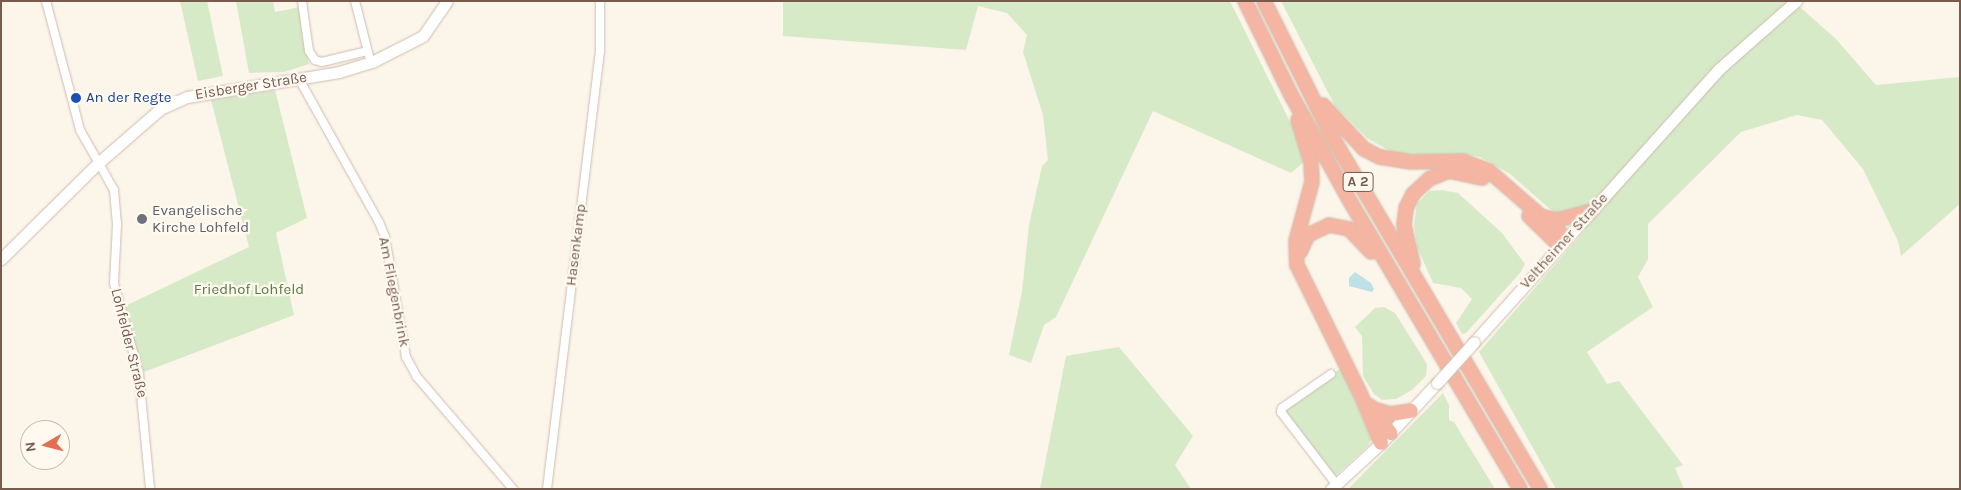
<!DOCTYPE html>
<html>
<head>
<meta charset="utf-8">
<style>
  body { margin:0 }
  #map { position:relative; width:1961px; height:490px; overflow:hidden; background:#fcf5ea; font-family:Karla,sans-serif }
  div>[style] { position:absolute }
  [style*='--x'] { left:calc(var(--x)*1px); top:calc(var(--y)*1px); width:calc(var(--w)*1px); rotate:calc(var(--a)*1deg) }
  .green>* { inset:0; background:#d7eac8 }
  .water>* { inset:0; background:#bee1e6 }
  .roads { filter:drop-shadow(0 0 1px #cebcaf) drop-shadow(0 0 1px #cebcaf) }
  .street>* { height:8px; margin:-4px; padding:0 4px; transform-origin:4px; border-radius:4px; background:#fff }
  .secondary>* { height:11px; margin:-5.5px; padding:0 5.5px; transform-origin:5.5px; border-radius:5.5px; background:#fff }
  .highway>* { height:14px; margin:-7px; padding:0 7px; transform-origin:7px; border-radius:7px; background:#f4b6a3 }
  .bridges { filter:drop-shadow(0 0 1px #d4beaf) drop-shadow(0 0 1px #d4beaf) }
  .secondary-bridge>* { height:11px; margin:-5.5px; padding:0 5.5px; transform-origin:5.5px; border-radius:5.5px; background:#fff }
  .dots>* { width:14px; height:14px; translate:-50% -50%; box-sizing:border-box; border:2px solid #fff9f0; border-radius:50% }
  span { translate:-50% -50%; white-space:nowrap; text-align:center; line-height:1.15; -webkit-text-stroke:4.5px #fff9f0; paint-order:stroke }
  .shield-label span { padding:1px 4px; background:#fff9f0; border:1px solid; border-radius:4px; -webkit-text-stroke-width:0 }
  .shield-label { font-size:14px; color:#775b4d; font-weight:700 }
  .street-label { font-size:15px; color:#775b4d }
  .transit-label { font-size:15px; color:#164399 }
  .left { translate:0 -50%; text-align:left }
  .worship-label { font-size:15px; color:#5b616d }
  .park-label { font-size:15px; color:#567c45 }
  .frame { position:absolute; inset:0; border:2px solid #775b4d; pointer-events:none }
  .north { position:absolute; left:20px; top:420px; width:50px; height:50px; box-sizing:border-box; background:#fff9f0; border:1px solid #c9baaf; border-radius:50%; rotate:262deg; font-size:14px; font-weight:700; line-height:20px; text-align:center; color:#775b4d }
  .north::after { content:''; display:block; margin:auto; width:18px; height:22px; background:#e26f53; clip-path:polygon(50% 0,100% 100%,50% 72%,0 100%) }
</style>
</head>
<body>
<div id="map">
  <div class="green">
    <i style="clip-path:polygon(180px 1px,207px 1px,223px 76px,198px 81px)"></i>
    <i style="clip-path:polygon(236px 1px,273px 1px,275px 12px,300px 7px,309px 64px,284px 72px,249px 73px)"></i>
    <i style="clip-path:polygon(783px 1px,1230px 1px,1295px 132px,1305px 161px,1291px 173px,1153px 111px,1056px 317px,1044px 325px,1031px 363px,1009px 355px,1022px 291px,1029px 225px,1042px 166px,1048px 160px,1043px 115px,1023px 52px,1027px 35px,1007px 13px,978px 6px,966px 50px,783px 36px)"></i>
    <i style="clip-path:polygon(1281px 1px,1793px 1px,1836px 39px,1876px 85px,1960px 77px,1960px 204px,1901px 256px,1898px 241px,1863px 169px,1822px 120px,1797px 115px,1741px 132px,1648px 224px,1648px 259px,1638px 277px,1653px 307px,1587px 352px,1607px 384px,1619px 381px,1683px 465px,1675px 468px,1684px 489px,1556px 489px,1479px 352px,1586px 229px,1565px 211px,1558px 213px,1550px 209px,1510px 174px,1480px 157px,1463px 154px,1427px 157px,1397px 155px,1367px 138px,1335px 106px)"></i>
    <i style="clip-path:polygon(275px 90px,307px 218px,276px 233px,294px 315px,144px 372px,123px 307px,249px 247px,211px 100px)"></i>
    <i style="clip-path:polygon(1443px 190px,1458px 193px,1502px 233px,1525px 264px,1520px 273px,1466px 333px,1462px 334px,1456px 323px,1472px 299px,1461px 288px,1433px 283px,1417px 247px,1414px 225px,1417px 204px,1429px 191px)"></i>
    <i style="clip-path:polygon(1384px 307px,1395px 313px,1427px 364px,1426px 376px,1412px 390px,1396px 399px,1382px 400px,1374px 394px,1363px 376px,1362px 336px,1355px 327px,1375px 308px)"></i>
    <i style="clip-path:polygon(1119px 347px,1193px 436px,1175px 465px,1191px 489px,1040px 489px,1066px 356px)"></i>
    <i style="clip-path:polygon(1341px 368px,1371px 439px,1369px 445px,1336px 475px,1330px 474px,1286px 416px,1286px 411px)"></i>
    <i style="clip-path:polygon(1443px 393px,1449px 405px,1449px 420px,1454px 422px,1495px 489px,1348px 489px)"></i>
  </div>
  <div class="water">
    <i style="clip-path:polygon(1355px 272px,1371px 283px,1374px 289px,1372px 292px,1349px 286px,1349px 278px)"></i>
  </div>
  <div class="roads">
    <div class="street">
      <i style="--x:46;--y:1;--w:133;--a:75.2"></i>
      <i style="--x:80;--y:130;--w:69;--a:60.5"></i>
      <i style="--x:114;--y:190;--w:34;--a:85"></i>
      <i style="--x:117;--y:224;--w:59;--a:92.9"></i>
      <i style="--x:114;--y:283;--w:94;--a:74.6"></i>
      <i style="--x:139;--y:374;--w:116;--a:84.5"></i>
      <i style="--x:302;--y:1;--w:50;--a:82"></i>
      <i style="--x:309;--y:51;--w:11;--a:56"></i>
      <i style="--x:315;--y:60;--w:7;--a:16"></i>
      <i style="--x:322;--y:62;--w:46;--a:-13.7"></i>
      <i style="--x:355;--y:1;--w:57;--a:75.7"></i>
      <i style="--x:299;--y:79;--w:164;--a:60.8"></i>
      <i style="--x:379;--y:222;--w:16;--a:68"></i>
      <i style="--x:385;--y:237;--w:122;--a:80.1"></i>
      <i style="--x:406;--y:357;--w:23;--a:61"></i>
      <i style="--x:417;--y:377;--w:148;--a:49.4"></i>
      <i style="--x:1331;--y:374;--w:60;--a:145.2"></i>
      <i style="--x:1282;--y:408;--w:4;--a:104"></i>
      <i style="--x:1281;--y:412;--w:91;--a:52.6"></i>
      <i style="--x:547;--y:489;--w:440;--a:-83.1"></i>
      <i style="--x:600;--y:52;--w:51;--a:-90"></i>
    </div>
    <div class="secondary">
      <i style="--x:1;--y:259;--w:135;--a:-44.7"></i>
      <i style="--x:97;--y:164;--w:84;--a:-41.1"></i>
      <i style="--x:160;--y:109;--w:30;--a:-24"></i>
      <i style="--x:187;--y:97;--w:154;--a:-9.3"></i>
      <i style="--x:339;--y:72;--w:34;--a:-17"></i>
      <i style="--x:372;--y:62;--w:57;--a:-27"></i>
      <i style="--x:423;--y:36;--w:42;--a:-55.6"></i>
      <i style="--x:1474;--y:342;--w:367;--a:-48.1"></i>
      <i style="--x:1719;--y:69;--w:103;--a:-41.4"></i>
      <i style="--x:1331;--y:489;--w:68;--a:-42.6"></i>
      <i style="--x:1381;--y:443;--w:82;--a:-47"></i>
    </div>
    <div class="highway">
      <i style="--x:1245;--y:1;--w:102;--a:63.9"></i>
      <i style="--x:1290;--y:93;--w:126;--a:61"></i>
      <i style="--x:1351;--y:203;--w:332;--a:59.4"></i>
      <i style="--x:1264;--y:1;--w:150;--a:63.4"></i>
      <i style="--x:1331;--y:135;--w:411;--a:59.4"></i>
      <i style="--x:1323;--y:105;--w:60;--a:47"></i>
      <i style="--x:1364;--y:149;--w:18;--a:27"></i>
      <i style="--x:1380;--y:157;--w:32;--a:9"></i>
      <i style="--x:1412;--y:162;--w:51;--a:-1.1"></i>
      <i style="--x:1463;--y:161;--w:28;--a:21"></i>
      <i style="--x:1489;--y:171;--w:102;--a:41"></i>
      <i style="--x:1298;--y:120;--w:44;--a:72.8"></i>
      <i style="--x:1311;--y:162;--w:20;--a:87"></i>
      <i style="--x:1312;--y:182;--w:61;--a:105.2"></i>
      <i style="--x:1296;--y:241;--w:24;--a:88"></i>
      <i style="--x:1297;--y:265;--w:143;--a:63.8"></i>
      <i style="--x:1360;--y:393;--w:54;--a:67.2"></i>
      <i style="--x:1529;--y:216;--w:42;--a:44"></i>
      <i style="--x:1544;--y:217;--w:14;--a:12"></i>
      <i style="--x:1558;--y:220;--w:34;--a:-15"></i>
      <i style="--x:1300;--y:252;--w:19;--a:-65"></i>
      <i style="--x:1308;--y:235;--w:23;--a:-25"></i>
      <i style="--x:1329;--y:225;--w:20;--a:11"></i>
      <i style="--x:1349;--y:229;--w:32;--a:46"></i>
      <i style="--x:1413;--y:264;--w:40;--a:-103"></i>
      <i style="--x:1404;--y:225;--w:17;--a:-83"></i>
      <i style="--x:1406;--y:208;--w:16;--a:-63"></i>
      <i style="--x:1413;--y:194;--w:22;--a:-43"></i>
      <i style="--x:1429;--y:179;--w:22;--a:-22"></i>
      <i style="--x:1449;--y:171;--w:34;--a:12"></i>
      <i style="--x:1370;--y:406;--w:34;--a:53"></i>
      <i style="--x:1373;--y:409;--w:19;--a:16"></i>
      <i style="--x:1391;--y:414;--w:20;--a:-9"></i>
    </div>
  </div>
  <div class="bridges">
    <div class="secondary-bridge">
      <i style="--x:1437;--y:383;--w:55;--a:-47.9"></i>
    </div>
  </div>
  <div class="dots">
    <i style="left:76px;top:98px;background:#1a4fb4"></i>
    <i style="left:142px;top:219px;background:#6b7280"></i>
  </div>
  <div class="shield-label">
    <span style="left:1358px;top:182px">A 2</span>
  </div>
  <div class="street-label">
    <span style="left:251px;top:86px;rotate:-9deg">Eisberger Straße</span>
    <span style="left:1564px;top:241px;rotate:-48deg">Veltheimer Straße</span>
    <span style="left:576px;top:245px;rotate:-83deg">Hasenkamp</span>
    <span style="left:394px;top:292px;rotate:79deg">Am Fliegenbrink</span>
    <span style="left:129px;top:343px;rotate:76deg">Lohfelder Straße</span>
  </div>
  <div class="transit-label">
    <span class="left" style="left:86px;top:98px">An der Regte</span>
  </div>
  <div class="worship-label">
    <span class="left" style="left:152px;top:219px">Evangelische<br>Kirche Lohfeld</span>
  </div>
  <div class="park-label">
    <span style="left:249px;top:290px">Friedhof Lohfeld</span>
  </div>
  <div class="frame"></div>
  <div class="north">N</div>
</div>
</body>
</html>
